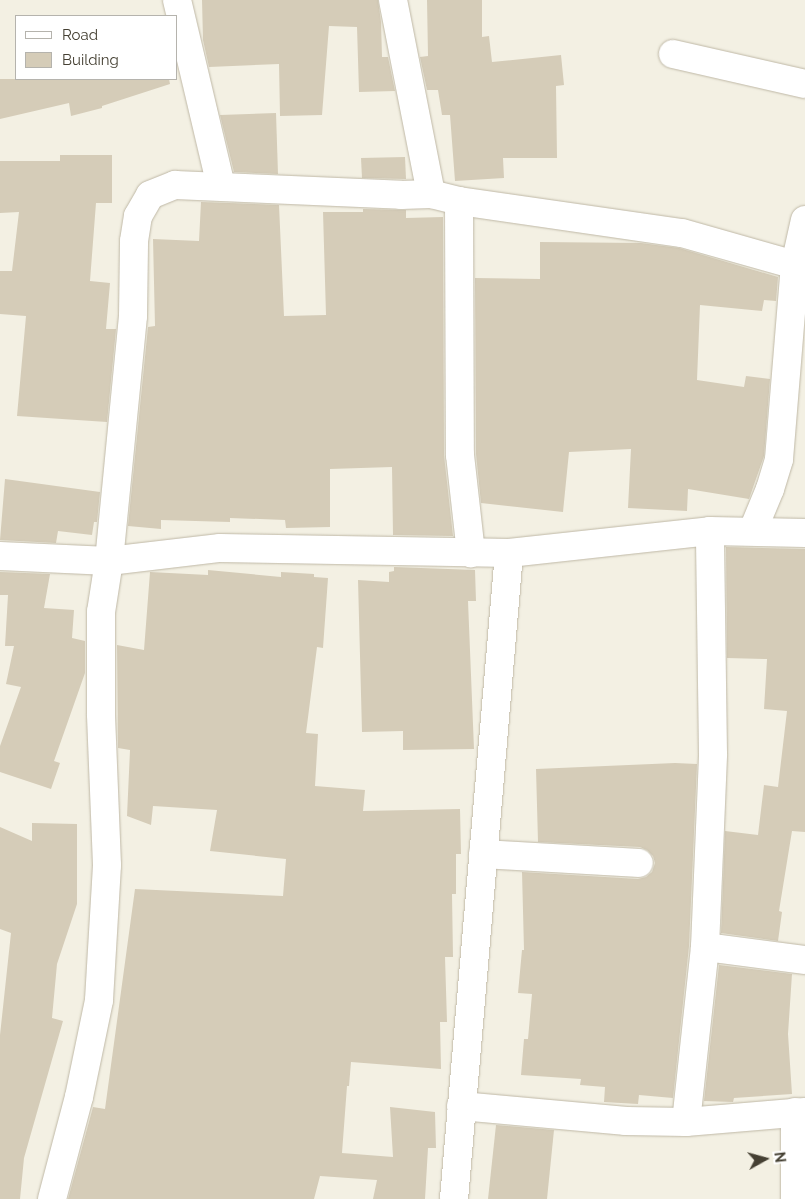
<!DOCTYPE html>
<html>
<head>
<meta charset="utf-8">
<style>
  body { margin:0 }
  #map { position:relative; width:805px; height:1199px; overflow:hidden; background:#f3f0e3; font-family:Raleway,sans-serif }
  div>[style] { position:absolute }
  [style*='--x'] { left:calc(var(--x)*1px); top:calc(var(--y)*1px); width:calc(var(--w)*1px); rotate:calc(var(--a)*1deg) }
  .building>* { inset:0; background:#d5ccb8 }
  .roads { filter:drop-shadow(0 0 1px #bfb8a6) drop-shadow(0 0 1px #bfb8a6) }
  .minor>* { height:28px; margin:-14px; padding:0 14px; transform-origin:14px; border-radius:14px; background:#fff }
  span { translate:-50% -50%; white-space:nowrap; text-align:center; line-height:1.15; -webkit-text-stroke:4.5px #fff; paint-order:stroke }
  .legend { position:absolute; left:15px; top:15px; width:162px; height:65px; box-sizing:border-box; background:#fff; border:1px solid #b5b3ad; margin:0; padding:6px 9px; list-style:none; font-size:15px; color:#454033 }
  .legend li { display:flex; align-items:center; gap:10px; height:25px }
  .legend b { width:25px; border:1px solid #b5b3ad }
  .north { position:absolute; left:740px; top:1134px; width:50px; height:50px; -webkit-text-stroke:4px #fff; paint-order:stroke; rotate:83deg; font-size:14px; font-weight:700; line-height:20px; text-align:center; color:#454033 }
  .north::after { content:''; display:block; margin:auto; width:18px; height:22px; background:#454033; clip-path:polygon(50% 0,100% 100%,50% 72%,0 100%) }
</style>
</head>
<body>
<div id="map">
  <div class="building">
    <i style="clip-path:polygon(202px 0,378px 0,381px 22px,382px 57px,388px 57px,395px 91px,359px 92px,357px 27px,329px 26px,322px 115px,280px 116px,279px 64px,209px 67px,203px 40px)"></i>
    <i style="clip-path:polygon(427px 0,482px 0,482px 37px,489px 36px,492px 62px,561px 55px,564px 85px,556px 86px,557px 158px,503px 158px,504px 178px,455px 181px,450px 115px,442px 115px,438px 90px,427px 90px,420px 57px,428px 56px)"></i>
    <i style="clip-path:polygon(0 79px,169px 79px,170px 84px,102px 106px,102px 108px,71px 116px,69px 103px,0 119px)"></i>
    <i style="clip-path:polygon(276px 113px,278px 174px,234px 172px,220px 115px)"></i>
    <i style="clip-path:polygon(60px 155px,112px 155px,112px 203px,96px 203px,90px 281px,110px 283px,106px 329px,116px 329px,107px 422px,17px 416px,26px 316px,0 314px,0 271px,12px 271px,19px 212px,0 213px,0 161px,60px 161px)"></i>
    <i style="clip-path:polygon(405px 157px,406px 179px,362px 178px,361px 158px)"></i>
    <i style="clip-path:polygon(201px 202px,279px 205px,284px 316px,326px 315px,323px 212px,363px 212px,363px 209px,406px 210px,406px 218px,443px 217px,444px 455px,453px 536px,393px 535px,392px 467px,330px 469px,330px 527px,286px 528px,285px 520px,230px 518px,230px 522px,161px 520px,161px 529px,128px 526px,148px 327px,155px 326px,153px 239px,199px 241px)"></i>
    <i style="clip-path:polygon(540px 242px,641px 243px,679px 248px,778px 277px,776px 301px,764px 300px,762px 311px,700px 305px,697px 380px,744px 387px,746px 376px,770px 379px,764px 456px,749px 499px,688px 489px,687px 511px,628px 508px,631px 449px,569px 452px,563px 512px,481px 503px,476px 454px,475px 278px,540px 279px)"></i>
    <i style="clip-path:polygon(5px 479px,100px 492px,97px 522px,94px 522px,92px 535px,58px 531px,56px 543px,0 540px)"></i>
    <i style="clip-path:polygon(726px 547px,805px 549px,805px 832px,792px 831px,779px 911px,782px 912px,778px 941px,721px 933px,725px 831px,758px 835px,764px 785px,778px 787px,787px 711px,764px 709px,767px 659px,727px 658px)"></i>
    <i style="clip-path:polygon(394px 567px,475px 570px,476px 601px,468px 601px,474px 749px,403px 750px,403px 731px,362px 732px,358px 580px,389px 582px,389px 572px,394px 571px)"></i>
    <i style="clip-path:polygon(208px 570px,281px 577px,281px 572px,314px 574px,314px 577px,328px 578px,323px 648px,317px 647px,306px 733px,318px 734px,315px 786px,365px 790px,363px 811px,460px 809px,461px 854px,456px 854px,456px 894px,452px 894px,453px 957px,445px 957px,447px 1022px,440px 1022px,441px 1069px,351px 1062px,349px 1086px,347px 1086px,342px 1153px,393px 1157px,390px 1107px,435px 1112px,436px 1148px,428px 1148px,425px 1199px,373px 1199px,377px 1180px,320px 1176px,314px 1199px,68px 1199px,93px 1107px,105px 1109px,135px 889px,283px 896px,286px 859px,210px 851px,217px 810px,153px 806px,151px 825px,127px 816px,130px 750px,118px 748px,117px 645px,144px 650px,150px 572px,208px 575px)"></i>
    <i style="clip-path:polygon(0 572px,50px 574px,44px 608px,74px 610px,72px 638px,85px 641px,85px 673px,54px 761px,60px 763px,51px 789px,0 772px,0 746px,21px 687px,6px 684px,14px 646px,5px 646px,8px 595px,0 595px)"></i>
    <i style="clip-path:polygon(675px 763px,697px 764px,689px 946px,673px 1098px,639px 1095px,638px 1104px,604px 1102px,605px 1087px,580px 1085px,581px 1079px,521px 1075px,524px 1039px,528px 1039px,532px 994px,518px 993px,522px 950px,524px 950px,522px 872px,638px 879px,646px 877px,652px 872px,655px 863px,653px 856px,647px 850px,640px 847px,538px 842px,536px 769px)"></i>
    <i style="clip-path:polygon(32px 823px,77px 824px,77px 904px,57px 964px,52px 1018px,63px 1021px,24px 1158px,20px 1199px,0 1199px,0 1035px,11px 933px,0 929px,0 827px,32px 841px)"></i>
    <i style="clip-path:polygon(719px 965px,792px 974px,788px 1034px,792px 1094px,734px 1098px,733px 1102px,704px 1101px)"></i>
    <i style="clip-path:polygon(496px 1125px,554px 1130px,547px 1199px,488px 1199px)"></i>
  </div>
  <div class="roads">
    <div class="minor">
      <i style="--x:177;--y:0;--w:191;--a:76.7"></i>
      <i style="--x:393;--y:0;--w:198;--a:78.9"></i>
      <i style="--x:431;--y:194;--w:29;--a:14"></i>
      <i style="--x:459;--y:201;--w:254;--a:89.8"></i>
      <i style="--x:460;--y:455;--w:99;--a:83.6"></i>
      <i style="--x:673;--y:54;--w:135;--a:12.8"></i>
      <i style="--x:459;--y:201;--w:225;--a:8.2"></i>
      <i style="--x:682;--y:233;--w:117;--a:15.8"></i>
      <i style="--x:753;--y:530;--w:44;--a:-67.5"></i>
      <i style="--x:770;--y:489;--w:31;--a:-73"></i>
      <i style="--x:779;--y:459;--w:195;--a:-85.3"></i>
      <i style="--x:795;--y:265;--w:46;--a:-77.5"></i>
      <i style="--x:0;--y:556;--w:109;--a:2.6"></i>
      <i style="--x:109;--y:561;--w:112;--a:-6.7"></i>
      <i style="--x:220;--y:548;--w:289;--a:1"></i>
      <i style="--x:509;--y:553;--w:202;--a:-6.2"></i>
      <i style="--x:710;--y:531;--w:95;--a:1.2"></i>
      <i style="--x:483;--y:854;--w:156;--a:3.3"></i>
      <i style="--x:705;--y:947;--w:101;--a:7.4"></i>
      <i style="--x:461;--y:1106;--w:166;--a:5.2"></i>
      <i style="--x:626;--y:1121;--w:60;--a:1"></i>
      <i style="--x:686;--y:1122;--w:176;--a:-83.8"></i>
      <i style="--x:705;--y:947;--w:193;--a:-87.6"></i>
      <i style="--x:713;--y:754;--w:223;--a:-90.8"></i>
      <i style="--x:795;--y:1112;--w:87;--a:90"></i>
      <i style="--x:686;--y:1122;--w:119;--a:-4.8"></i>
      <i style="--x:52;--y:1199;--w:106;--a:-75.2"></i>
      <i style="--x:79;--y:1097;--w:99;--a:-78.3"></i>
      <i style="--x:99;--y:1000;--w:135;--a:-86.6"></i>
      <i style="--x:107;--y:865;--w:151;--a:-92.3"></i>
      <i style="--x:101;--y:714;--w:102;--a:-90"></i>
      <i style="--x:101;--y:612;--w:52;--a:-81.1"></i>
      <i style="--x:109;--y:561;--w:246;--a:-84.4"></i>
      <i style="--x:133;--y:316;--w:75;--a:-89.2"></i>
      <i style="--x:134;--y:241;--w:25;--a:-81"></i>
      <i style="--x:138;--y:216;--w:24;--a:-60"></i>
      <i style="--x:150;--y:195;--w:27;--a:-22"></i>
      <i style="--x:175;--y:185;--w:226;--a:2.5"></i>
      <i style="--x:401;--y:195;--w:30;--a:-2"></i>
      <i style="--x:454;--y:1199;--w:648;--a:-85.13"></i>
    </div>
  </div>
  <ul class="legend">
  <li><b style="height:6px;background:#fff"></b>Road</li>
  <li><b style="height:14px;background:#d5ccb8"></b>Building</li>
  </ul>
  <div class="north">N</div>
</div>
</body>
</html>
